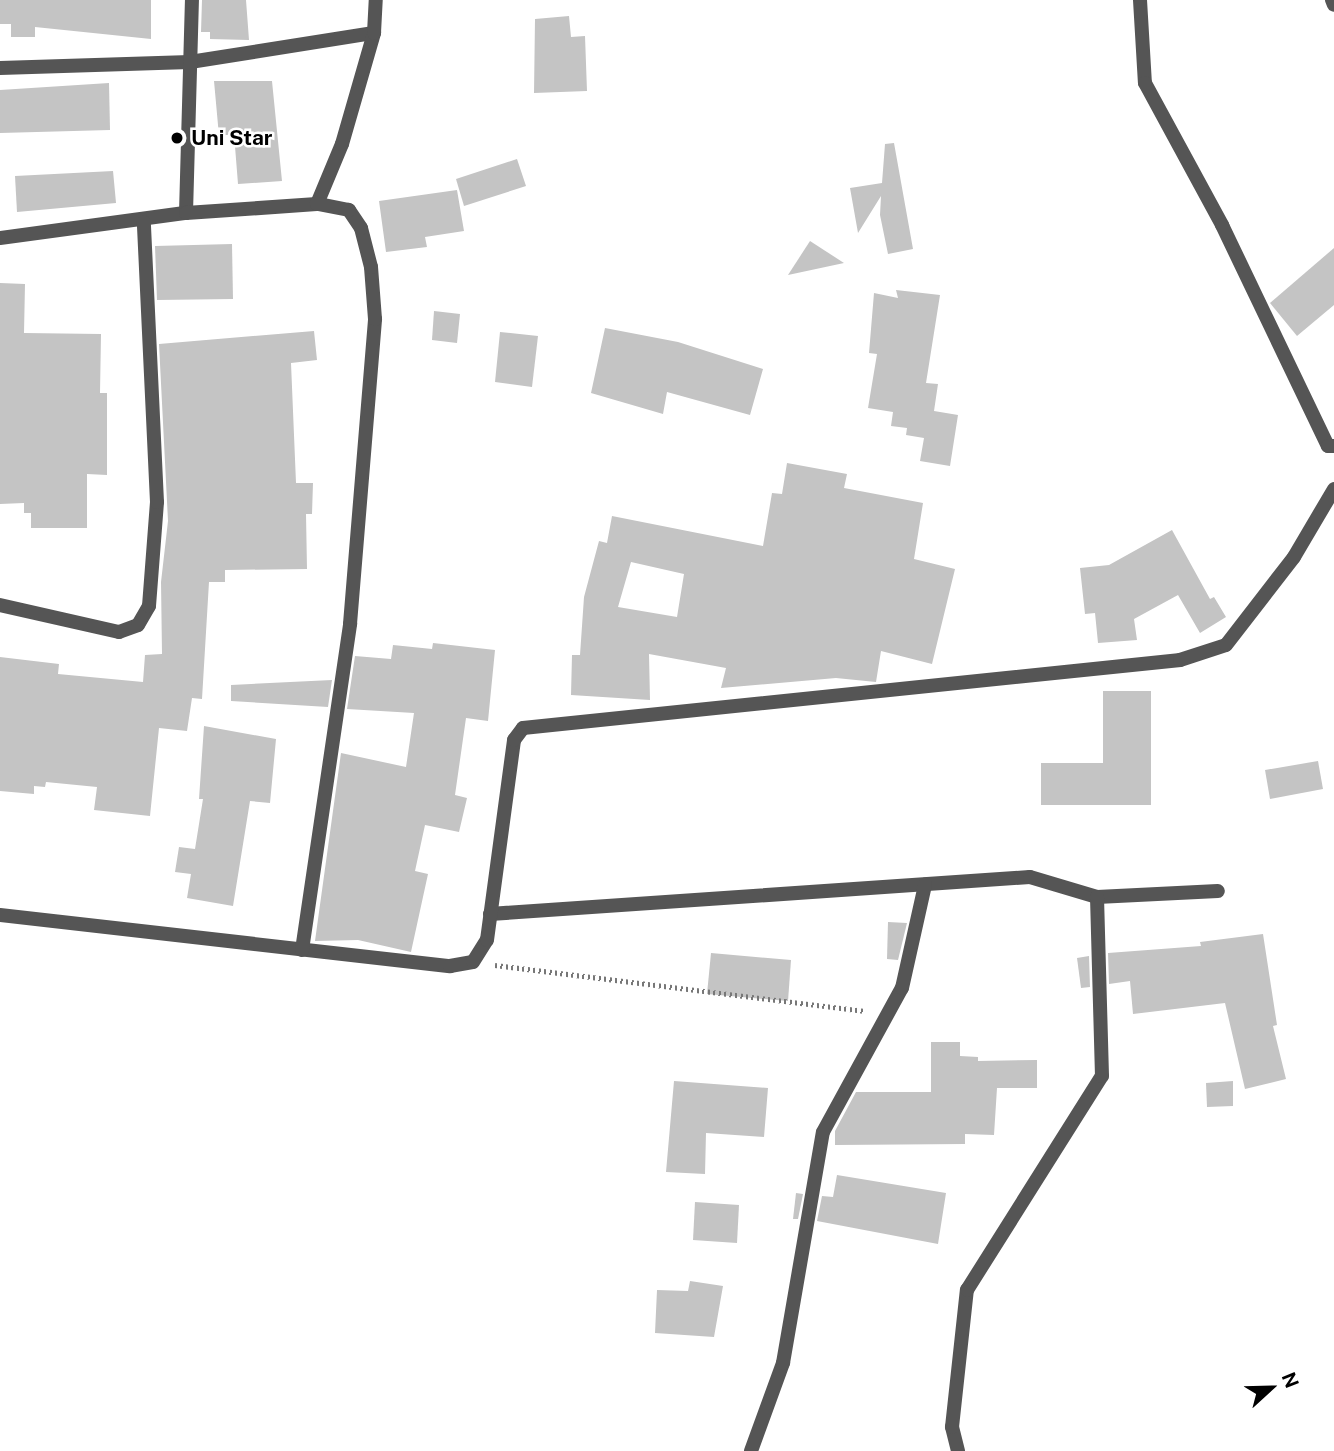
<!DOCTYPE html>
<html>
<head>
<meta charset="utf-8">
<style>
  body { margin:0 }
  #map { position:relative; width:1334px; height:1451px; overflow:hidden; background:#fff; font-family:"Public Sans",sans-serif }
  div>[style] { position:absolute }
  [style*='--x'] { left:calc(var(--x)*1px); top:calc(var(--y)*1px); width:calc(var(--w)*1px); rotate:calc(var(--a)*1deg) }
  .building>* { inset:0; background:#c4c4c4 }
  .path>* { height:4.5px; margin-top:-2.25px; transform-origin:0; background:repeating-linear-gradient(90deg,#777 0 2px,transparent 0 5.5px) }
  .minor>* { height:14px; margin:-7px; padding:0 7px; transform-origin:7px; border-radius:7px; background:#555 }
  .dots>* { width:19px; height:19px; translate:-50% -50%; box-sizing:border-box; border:4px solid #fff; border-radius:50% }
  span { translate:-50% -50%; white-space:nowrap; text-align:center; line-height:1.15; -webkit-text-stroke:5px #fff; paint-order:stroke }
  .poi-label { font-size:21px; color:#000; font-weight:700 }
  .left { translate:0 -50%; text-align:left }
  .north { position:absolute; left:1236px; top:1353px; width:70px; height:70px; -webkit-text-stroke:5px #fff; paint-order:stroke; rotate:68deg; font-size:19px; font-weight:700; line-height:28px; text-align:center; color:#000 }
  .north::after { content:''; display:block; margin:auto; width:24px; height:32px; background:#000; clip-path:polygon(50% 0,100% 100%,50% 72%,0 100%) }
</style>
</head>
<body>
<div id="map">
  <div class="building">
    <i style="clip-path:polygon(0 0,151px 0,151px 39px,35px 27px,35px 37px,11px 37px,11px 24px,0 24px)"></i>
    <i style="clip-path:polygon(202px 0,246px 0,249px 40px,210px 39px,210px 32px,201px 32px)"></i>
    <i style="clip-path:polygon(569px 16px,571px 37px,585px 36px,587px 91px,534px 93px,535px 19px)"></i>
    <i style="clip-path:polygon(214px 81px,272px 81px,282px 181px,238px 184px,234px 134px,219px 136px)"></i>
    <i style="clip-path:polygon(109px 83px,110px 130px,0 133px,0 90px)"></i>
    <i style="clip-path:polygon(894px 143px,913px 249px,888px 254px,880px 215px,881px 196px,858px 233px,850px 188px,882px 183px,885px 144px)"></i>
    <i style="clip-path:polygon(517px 159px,526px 186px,464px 206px,456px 179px)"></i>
    <i style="clip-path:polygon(113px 171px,116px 203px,17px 212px,15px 176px)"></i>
    <i style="clip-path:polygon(457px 190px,464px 231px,425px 237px,427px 247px,386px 252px,379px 201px)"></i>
    <i style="clip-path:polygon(810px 241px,844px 263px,788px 275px)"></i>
    <i style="clip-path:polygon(232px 244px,233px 299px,157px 300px,155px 246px)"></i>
    <i style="clip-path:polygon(1334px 248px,1334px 305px,1297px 336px,1270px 303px)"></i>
    <i style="clip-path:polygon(0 283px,25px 284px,24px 333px,101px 334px,100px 393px,107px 393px,107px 475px,87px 474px,87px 528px,31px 528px,31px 513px,24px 513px,24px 503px,0 504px)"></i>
    <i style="clip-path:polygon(896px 290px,940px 295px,926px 383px,938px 384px,934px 411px,958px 415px,950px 466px,920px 461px,924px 438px,906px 435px,907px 428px,891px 426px,893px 412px,868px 408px,877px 354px,869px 353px,874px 293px,898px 298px)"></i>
    <i style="clip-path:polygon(434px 311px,460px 314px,457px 343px,432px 340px)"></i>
    <i style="clip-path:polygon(605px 328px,678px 342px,763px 369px,750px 415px,667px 392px,663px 414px,591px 393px)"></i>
    <i style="clip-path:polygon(314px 331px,317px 360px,291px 363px,296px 483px,313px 483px,312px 514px,306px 514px,307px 569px,225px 570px,225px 582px,209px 582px,202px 699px,192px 698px,187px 731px,159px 728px,150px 816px,94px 810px,97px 787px,46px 782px,45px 787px,34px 786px,34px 794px,0 791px,0 657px,59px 664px,58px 674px,143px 682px,145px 655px,162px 654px,161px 582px,168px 521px,159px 344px)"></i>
    <i style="clip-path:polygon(500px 332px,538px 336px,532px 387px,495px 382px)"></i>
    <i style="clip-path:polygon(evenodd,787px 463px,847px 474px,844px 488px,923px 503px,914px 559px,955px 569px,932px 664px,881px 651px,876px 682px,836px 678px,721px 688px,726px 668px,649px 654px,650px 700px,571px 695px,572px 655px,580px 655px,584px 597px,599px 541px,607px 543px,612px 516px,763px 546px,772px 493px,782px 494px,787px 463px,631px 562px,684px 574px,677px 617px,618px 607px,631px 562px)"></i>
    <i style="clip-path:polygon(1172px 530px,1210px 599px,1214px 597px,1226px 617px,1200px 633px,1178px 595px,1134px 619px,1137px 640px,1098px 643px,1095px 613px,1085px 614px,1080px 568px,1109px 565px)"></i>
    <i style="clip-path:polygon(433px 643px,495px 650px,488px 721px,466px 718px,455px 795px,467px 798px,459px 832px,425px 825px,415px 871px,428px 874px,411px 952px,358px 940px,315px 941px,341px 753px,406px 767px,414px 713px,347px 709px,355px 656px,391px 659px,393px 645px,432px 649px)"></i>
    <i style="clip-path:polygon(332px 680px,328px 707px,231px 701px,231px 685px)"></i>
    <i style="clip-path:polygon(1103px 691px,1151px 691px,1151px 805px,1041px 805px,1041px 763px,1103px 763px)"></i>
    <i style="clip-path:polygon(204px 726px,276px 739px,270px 803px,250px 801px,233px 906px,187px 898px,191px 874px,175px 872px,179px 847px,195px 849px,203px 799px,199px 799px)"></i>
    <i style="clip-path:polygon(1318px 761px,1323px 789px,1270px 799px,1265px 770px)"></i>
    <i style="clip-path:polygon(888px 922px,907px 923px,898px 960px,887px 959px)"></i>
    <i style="clip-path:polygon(1263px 934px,1277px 1025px,1273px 1026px,1286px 1079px,1245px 1089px,1225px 1003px,1133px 1014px,1130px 981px,1109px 984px,1108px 953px,1201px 946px,1200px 942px)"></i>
    <i style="clip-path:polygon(711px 953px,791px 960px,788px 1001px,707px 994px)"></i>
    <i style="clip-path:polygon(1089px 956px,1090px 987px,1081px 988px,1077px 958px)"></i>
    <i style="clip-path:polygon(931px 1042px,960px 1042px,960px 1056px,978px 1057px,978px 1061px,1037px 1060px,1037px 1088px,997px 1088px,994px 1135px,965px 1134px,965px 1144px,835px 1145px,835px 1131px,856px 1092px,931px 1092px)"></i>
    <i style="clip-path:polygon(674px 1081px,768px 1088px,764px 1137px,706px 1133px,705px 1174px,666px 1172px)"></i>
    <i style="clip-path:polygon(1233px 1081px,1233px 1106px,1207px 1107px,1206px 1083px)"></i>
    <i style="clip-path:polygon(837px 1175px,946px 1193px,938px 1244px,817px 1221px,822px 1196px,833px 1197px)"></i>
    <i style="clip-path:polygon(796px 1193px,803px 1194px,798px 1219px,793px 1219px)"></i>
    <i style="clip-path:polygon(695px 1202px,739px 1205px,737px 1243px,693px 1240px)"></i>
    <i style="clip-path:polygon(690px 1281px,723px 1286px,714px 1337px,655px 1333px,657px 1290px,688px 1291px)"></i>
  </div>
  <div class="path">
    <i style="--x:495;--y:965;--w:373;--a:7.1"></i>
  </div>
  <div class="minor">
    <i style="--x:1140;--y:0;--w:83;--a:86.6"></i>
    <i style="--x:1145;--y:83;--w:162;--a:61.5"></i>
    <i style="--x:1222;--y:225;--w:245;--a:64.4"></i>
    <i style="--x:1328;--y:446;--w:6;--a:0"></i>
    <i style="--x:1332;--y:0;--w:5;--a:68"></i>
    <i style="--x:0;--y:68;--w:190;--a:-1.8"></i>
    <i style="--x:190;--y:62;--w:186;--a:-9"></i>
    <i style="--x:186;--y:213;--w:213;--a:-88.4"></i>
    <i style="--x:0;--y:238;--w:188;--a:-7.7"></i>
    <i style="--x:186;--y:213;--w:131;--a:-3.9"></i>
    <i style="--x:317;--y:204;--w:65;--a:-67.4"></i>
    <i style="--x:342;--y:144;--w:116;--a:-73.9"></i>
    <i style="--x:374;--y:33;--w:33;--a:-87"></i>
    <i style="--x:0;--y:605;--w:122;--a:12.8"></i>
    <i style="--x:119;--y:632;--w:20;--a:-20"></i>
    <i style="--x:138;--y:625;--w:22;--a:-60"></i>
    <i style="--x:149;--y:606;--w:104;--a:-85.6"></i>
    <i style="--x:157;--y:502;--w:280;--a:-92.7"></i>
    <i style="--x:490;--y:914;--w:541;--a:-3.92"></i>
    <i style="--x:1030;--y:877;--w:70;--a:16.6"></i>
    <i style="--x:1097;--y:897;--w:121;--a:-2.8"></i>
    <i style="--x:0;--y:915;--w:453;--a:6.5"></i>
    <i style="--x:450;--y:966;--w:23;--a:-10"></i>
    <i style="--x:473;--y:962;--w:26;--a:-58"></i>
    <i style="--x:487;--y:940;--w:202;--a:-82.3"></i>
    <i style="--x:514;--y:740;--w:15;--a:-53"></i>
    <i style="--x:523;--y:728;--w:661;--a:-5.91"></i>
    <i style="--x:1180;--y:660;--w:48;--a:-18.1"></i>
    <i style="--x:1226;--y:645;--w:111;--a:-52.3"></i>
    <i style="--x:1294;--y:557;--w:79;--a:-59.5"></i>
    <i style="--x:302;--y:950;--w:330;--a:-81.6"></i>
    <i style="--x:350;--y:624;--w:306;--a:-85.3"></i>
    <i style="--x:375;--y:319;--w:52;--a:-94.4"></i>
    <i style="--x:371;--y:267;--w:40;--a:-104.4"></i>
    <i style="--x:361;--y:228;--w:22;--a:-124"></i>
    <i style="--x:349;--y:210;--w:33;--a:-169"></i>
    <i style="--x:751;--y:1451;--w:94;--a:-70"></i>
    <i style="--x:783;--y:1363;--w:234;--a:-80.2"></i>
    <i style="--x:823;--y:1132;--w:164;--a:-61.3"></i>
    <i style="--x:902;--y:988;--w:106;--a:-77.4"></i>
    <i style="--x:958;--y:1451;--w:25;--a:-104"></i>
    <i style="--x:952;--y:1427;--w:138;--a:-83.8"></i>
    <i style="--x:967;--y:1290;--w:253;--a:-57.8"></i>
    <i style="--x:1102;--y:1076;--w:179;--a:-91.6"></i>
  </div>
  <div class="dots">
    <i style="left:177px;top:138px;background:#000"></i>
  </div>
  <div class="poi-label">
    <span class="left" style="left:191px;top:138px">Uni Star</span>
  </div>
  <div class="north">N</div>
</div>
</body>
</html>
